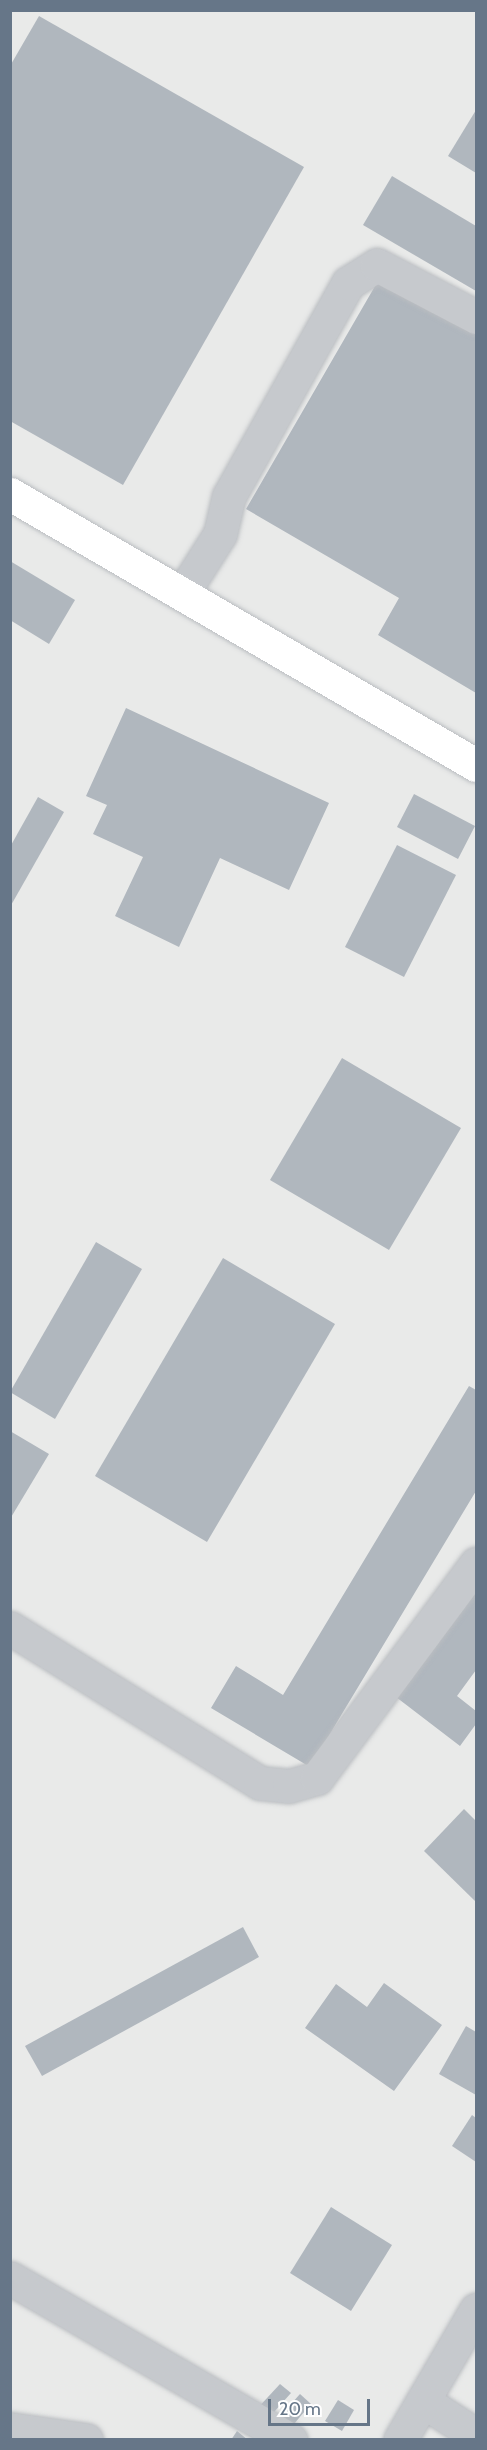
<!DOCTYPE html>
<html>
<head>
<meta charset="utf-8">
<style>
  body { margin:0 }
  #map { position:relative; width:487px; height:2450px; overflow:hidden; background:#f8f9f6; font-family:Cabin,sans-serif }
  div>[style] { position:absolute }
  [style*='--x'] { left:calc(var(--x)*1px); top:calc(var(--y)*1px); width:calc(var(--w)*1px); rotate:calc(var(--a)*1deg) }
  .built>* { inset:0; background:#e9eae9 }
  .building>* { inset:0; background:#b0b7be }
  .roads { filter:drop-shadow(0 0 2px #babdc1) drop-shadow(0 0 2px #babdc1) }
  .minor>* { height:33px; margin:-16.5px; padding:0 16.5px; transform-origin:16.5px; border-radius:16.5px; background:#c6c9cd }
  .highway>* { height:33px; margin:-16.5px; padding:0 16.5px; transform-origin:16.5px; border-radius:16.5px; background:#fff }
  span { translate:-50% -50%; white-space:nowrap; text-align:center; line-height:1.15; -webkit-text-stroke:6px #fff; paint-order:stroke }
  .frame { position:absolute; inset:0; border:12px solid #667688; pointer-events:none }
  .scale { position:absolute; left:268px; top:2399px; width:102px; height:27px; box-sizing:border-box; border:3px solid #667688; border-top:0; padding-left:8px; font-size:18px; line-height:21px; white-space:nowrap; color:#667688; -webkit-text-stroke:4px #fff; paint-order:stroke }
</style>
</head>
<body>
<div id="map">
  <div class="built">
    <i style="clip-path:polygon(11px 11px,476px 11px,476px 2439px,11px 2439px)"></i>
  </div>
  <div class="building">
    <i style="clip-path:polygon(39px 16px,304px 167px,123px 485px,10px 421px,10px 66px)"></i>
    <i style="clip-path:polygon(476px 110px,476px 173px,448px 156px)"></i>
    <i style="clip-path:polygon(392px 176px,476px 226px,476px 291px,363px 225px)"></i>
    <i style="clip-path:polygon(382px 274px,476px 329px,476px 693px,378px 635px,399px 598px,246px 509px)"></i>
    <i style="clip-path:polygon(10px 561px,75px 600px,49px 644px,10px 620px)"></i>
    <i style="clip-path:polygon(126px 708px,329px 803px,289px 890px,220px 858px,179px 947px,115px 916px,143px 857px,93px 834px,107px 805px,86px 796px)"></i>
    <i style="clip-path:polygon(414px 794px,475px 826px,458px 859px,397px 827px)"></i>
    <i style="clip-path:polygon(38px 797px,64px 812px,10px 907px,10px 847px)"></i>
    <i style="clip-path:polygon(397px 845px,456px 875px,404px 977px,345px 947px)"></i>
    <i style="clip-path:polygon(342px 1058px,461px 1128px,389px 1250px,270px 1180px)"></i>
    <i style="clip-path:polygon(96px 1242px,142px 1269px,55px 1419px,10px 1392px)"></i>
    <i style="clip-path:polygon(223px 1258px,335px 1324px,207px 1542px,95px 1476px)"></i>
    <i style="clip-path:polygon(469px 1386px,476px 1390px,476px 1491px,310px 1767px,211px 1708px,236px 1666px,283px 1695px)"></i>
    <i style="clip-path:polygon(10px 1431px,49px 1454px,10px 1519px)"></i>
    <i style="clip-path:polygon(476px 1592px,476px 1670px,457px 1696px,476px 1711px,476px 1724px,460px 1746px,396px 1697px)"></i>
    <i style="clip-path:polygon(464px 1809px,476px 1821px,476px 1902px,424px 1851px)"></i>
    <i style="clip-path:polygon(243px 1927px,259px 1957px,42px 2076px,25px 2046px)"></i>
    <i style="clip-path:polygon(384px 1983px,442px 2025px,394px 2091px,305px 2028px,336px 1984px,367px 2007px)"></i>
    <i style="clip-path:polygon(466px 2026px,476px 2032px,476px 2095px,439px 2074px)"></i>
    <i style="clip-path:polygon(472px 2115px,476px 2118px,476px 2162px,452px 2146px)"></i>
    <i style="clip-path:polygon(331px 2207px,392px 2245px,351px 2311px,290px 2273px)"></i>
    <i style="clip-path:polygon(280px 2384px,291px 2393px,266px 2421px,255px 2411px)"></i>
    <i style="clip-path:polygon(300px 2394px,311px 2404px,287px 2432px,275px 2422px)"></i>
    <i style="clip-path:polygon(338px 2400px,354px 2410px,342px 2431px,325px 2421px)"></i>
    <i style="clip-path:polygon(237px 2431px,248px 2440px,231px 2440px)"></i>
  </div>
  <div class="roads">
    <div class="minor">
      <i style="--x:182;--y:594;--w:71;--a:-57.7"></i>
      <i style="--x:220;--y:534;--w:39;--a:-77"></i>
      <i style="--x:229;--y:496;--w:244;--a:-60.8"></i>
      <i style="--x:348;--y:283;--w:34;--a:-32"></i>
      <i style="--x:377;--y:265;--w:112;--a:27.7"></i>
      <i style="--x:10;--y:1628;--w:294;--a:31.8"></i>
      <i style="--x:260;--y:1783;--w:29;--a:6"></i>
      <i style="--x:289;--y:1786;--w:29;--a:-16"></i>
      <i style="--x:317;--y:1778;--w:267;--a:-53.4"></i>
      <i style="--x:10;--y:2278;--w:324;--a:30"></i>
      <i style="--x:423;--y:2401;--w:63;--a:32.7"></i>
      <i style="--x:10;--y:2429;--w:77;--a:8.2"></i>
      <i style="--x:400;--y:2440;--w:151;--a:-59.7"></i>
    </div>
    <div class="highway">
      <i style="--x:10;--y:494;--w:539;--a:30.18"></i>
    </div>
  </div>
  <div class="frame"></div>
  <div class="scale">20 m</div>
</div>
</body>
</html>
